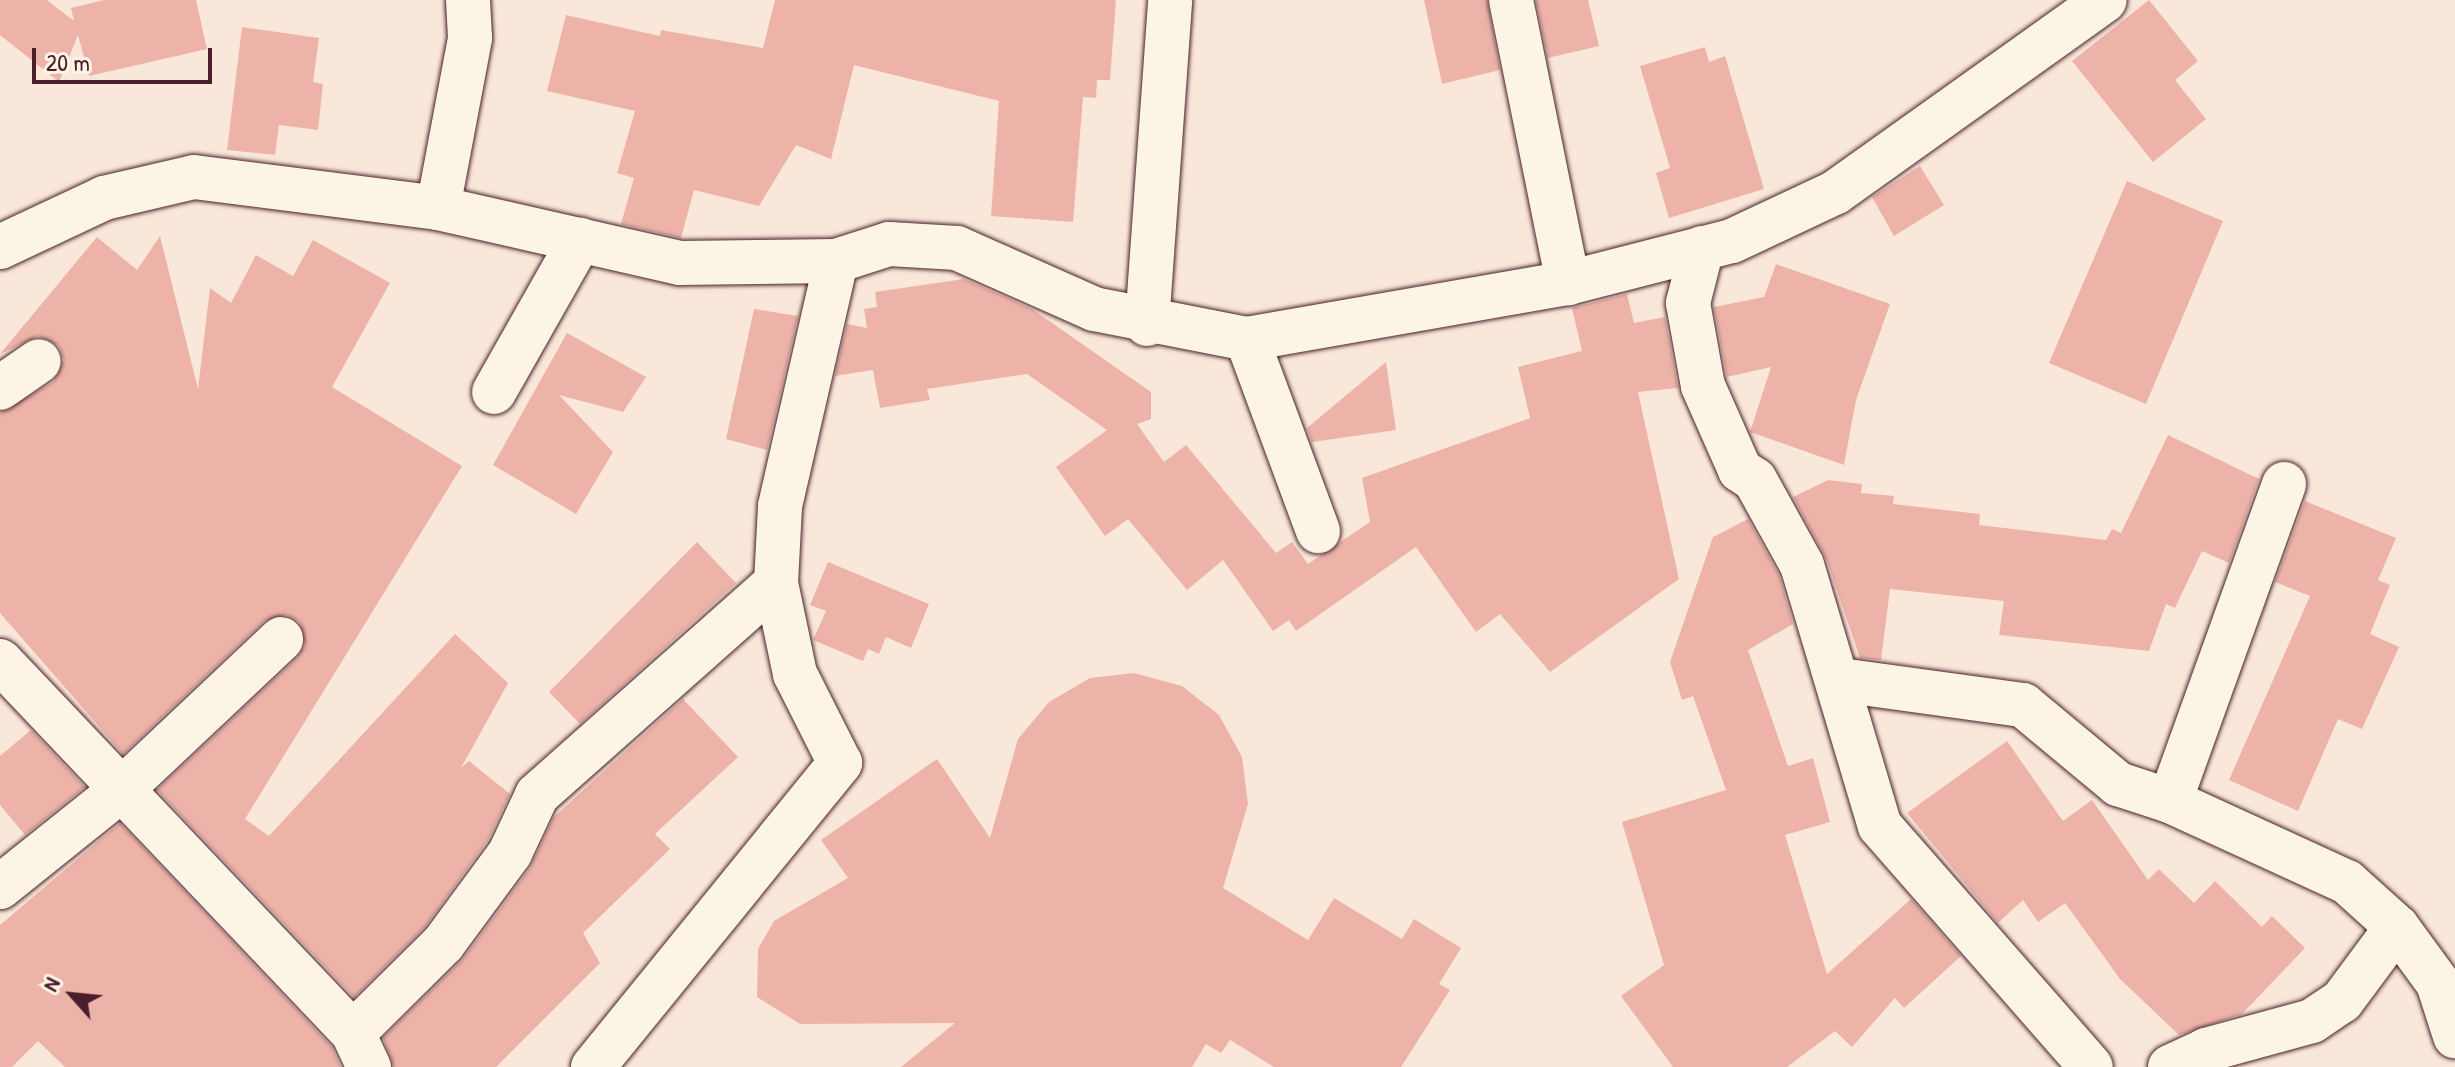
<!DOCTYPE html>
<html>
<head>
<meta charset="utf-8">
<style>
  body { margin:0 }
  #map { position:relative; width:2455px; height:1067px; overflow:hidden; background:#f9e8d9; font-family:"Patrick Hand",sans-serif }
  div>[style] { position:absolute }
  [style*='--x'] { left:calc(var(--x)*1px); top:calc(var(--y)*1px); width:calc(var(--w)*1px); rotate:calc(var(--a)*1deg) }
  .building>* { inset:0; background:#edb3a9 }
  .roads { filter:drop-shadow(0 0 2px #4a1f2b) drop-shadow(0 0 2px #4a1f2b) }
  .minor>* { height:44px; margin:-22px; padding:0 22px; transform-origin:22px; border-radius:22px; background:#fcf5e5 }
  span { translate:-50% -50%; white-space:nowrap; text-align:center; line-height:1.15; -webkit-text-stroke:6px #fcf5e5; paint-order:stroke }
  .north { position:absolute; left:32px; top:955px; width:80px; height:80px; -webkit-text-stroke:6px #fcf5e5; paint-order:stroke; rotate:297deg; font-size:22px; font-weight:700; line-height:32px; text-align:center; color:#4a1f2b }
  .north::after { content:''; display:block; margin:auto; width:28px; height:36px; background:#4a1f2b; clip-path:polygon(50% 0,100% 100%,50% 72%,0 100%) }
  .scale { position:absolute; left:32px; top:48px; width:180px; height:36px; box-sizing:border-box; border:4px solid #4a1f2b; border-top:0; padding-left:10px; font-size:24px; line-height:28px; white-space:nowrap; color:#4a1f2b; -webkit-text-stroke:6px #fcf5e5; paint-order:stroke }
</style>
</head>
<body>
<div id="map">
  <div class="building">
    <i style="clip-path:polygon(0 0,47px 0,74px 21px,71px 8px,104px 0,196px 0,207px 49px,89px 76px,78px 35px,59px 82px,0 35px)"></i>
    <i style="clip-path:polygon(775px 0,1116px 0,1110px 80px,1097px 80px,1096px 98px,1083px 97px,1073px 222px,991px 216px,999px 101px,854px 65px,831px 159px,796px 145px,759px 206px,694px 190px,681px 238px,621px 224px,634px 178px,617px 173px,635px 111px,547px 91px,566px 15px,660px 36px,661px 30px,763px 48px)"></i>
    <i style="clip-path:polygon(1424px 0,1487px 0,1500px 70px,1442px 84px)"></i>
    <i style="clip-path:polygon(1536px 0,1588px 0,1599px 46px,1548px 58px)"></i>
    <i style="clip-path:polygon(2149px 0,2198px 61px,2175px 80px,2206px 119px,2153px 162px,2072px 61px)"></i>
    <i style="clip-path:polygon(242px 27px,319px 38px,313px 82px,323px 84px,318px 130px,279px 125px,275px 155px,227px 150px)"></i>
    <i style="clip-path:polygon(1705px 47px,1709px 62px,1725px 56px,1764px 189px,1669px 218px,1656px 173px,1670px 168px,1640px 66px)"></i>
    <i style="clip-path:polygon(1920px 166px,1944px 205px,1894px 236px,1872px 197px)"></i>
    <i style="clip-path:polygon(2127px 181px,2223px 221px,2146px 404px,2049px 363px)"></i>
    <i style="clip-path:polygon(160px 236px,198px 389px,210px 288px,231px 303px,256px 255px,293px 276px,313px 240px,390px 283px,332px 387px,462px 466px,245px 819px,269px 836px,455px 634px,508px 683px,461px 768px,469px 761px,510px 794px,488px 840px,424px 928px,354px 997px,157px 790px,298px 657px,305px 645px,300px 622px,287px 615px,264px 621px,123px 754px,0 613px,0 413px,53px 382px,64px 360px,59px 346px,38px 336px,0 354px,97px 237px,137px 270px)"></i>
    <i style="clip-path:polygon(1776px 264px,1890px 304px,1856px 400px,1844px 465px,1750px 432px,1771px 367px,1727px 377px,1714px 307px,1764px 297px)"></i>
    <i style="clip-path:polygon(964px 279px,1032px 309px,1151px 392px,1151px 419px,1137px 424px,1164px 462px,1186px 445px,1276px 553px,1292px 542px,1308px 564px,1370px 522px,1362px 478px,1530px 418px,1518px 367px,1582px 351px,1572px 308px,1627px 294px,1634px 323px,1665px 317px,1678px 388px,1638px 392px,1679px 579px,1550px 672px,1500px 614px,1476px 632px,1416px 547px,1296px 631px,1289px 620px,1273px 631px,1223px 560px,1187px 590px,1128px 519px,1105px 536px,1056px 467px,1107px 430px,1027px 374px,927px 389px,930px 400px,880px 408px,873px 370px,835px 376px,847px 324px,867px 328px,864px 309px,877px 307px,875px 292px)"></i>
    <i style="clip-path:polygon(754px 309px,798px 316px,767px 450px,726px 439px)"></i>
    <i style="clip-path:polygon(567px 333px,646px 377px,623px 412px,559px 395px,613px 452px,576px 514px,493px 465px)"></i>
    <i style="clip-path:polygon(1386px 362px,1396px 430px,1312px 442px,1307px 428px)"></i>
    <i style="clip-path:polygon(2168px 435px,2259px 479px,2229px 563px,2202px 551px,2175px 608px,2166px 604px,2149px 651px,1999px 635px,2004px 601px,1890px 589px,1881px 660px,1860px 658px,1826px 558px,1793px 497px,1828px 480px,1862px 484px,1861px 493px,1894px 496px,1893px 504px,1980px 514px,1979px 525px,2106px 540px,2112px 529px,2121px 533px)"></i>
    <i style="clip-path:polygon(2305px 501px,2396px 538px,2378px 580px,2390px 585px,2370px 634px,2399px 647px,2362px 729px,2338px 719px,2298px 811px,2229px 780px,2310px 596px,2275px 582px)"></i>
    <i style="clip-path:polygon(1748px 519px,1779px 575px,1793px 624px,1748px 650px,1788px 766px,1813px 758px,1830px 822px,1785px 835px,1827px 974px,1911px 899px,1961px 956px,1904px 1008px,1895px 998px,1852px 1047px,1835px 1031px,1787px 1067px,1673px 1067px,1621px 996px,1664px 965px,1622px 822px,1726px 790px,1693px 696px,1682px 700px,1670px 662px,1713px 537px)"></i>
    <i style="clip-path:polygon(697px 542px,736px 583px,580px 724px,549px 692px)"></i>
    <i style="clip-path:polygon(828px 562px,929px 604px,911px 648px,886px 637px,879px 654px,868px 649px,863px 661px,813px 640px,826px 611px,810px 605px)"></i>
    <i style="clip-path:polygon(1134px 673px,1182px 686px,1219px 715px,1242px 757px,1248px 804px,1223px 888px,1308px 940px,1334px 898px,1402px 939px,1414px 919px,1461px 948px,1439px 984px,1450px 990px,1401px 1067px,1274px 1067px,1230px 1040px,1221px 1053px,1206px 1044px,1192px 1067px,901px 1067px,955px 1023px,800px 1024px,757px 997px,758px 949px,774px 921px,848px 878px,821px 840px,937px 759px,990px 838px,1018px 739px,1049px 702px,1090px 678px)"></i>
    <i style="clip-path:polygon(683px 699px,738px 757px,655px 834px,670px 849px,583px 933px,600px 963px,496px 1067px,394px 1067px,383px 1038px,463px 959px,530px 868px,554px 817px)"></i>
    <i style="clip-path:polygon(31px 730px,85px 787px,25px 835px,0 805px,0 756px)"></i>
    <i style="clip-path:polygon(2007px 741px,2063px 821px,2092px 800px,2148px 880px,2159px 869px,2194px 903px,2215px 881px,2262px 927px,2272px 916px,2305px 948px,2242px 1014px,2179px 1035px,2120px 979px,2065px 903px,2038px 922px,2023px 900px,1998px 923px,1907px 813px)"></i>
    <i style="clip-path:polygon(120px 823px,332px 1047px,341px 1067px,65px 1067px,38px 1041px,12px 1067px,0 1067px,0 925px)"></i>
  </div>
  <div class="roads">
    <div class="minor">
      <i style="--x:1511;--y:0;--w:289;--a:78.6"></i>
      <i style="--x:438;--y:208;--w:173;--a:-79.3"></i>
      <i style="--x:470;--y:38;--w:38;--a:-93"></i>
      <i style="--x:0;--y:247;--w:115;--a:-25.2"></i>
      <i style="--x:104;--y:198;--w:92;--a:-13.1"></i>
      <i style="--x:194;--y:177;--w:246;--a:7.2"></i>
      <i style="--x:438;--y:208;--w:248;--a:12.8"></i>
      <i style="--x:680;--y:263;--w:156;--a:-0.7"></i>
      <i style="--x:836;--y:261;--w:56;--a:-17.8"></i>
      <i style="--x:889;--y:244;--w:68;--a:3.4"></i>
      <i style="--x:957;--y:248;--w:150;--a:24"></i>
      <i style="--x:1094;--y:309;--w:156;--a:11.1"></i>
      <i style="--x:1247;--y:339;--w:326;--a:-9.9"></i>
      <i style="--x:1568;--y:283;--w:169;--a:-14.4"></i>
      <i style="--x:1732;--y:241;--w:115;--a:-25.2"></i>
      <i style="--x:1836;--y:192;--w:330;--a:-35.5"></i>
      <i style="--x:1702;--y:248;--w:57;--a:104.3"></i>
      <i style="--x:1688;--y:303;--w:84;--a:79.8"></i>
      <i style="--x:1703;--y:386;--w:92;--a:66.2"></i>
      <i style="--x:1740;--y:470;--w:18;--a:34"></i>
      <i style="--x:1755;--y:480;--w:97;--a:61.1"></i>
      <i style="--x:1802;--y:565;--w:272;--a:73.4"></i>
      <i style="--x:1880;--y:826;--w:320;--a:48.8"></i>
      <i style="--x:1147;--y:324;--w:325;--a:-85.9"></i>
      <i style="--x:1247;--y:339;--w:205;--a:69.7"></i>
      <i style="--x:0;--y:388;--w:47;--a:-34.7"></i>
      <i style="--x:494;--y:392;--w:175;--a:-60.5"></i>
      <i style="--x:0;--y:661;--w:513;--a:46.5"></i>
      <i style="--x:353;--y:1033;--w:38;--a:65"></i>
      <i style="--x:1840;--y:680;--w:185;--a:7.8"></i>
      <i style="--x:2023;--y:705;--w:124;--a:39.7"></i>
      <i style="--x:2118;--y:784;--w:55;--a:18.1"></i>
      <i style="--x:2170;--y:801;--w:195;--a:24.6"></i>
      <i style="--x:2347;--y:882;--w:67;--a:42"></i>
      <i style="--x:2397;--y:927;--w:69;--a:53.8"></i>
      <i style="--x:2438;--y:983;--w:56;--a:72.2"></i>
      <i style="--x:2170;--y:801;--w:337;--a:-70.2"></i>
      <i style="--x:0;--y:887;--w:155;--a:-38.7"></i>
      <i style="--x:121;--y:790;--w:220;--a:-43.3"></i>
      <i style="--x:353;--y:1033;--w:127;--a:-44.7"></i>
      <i style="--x:443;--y:944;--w:113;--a:-53.6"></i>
      <i style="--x:510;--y:853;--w:64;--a:-65"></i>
      <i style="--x:537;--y:795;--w:319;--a:-41.6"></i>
      <i style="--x:593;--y:1067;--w:392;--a:-50.9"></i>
      <i style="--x:840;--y:763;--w:100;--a:-116.8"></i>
      <i style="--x:795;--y:674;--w:93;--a:-101.8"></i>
      <i style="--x:776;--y:583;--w:77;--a:-87"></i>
      <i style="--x:780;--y:506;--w:251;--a:-77.1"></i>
      <i style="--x:2170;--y:1067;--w:40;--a:-25"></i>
      <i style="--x:2206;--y:1050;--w:110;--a:-15.3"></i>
      <i style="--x:2312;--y:1021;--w:36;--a:-34"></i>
      <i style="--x:2342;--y:1001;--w:92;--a:-53.4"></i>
    </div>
  </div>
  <div class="north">N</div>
  <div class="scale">20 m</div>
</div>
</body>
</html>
